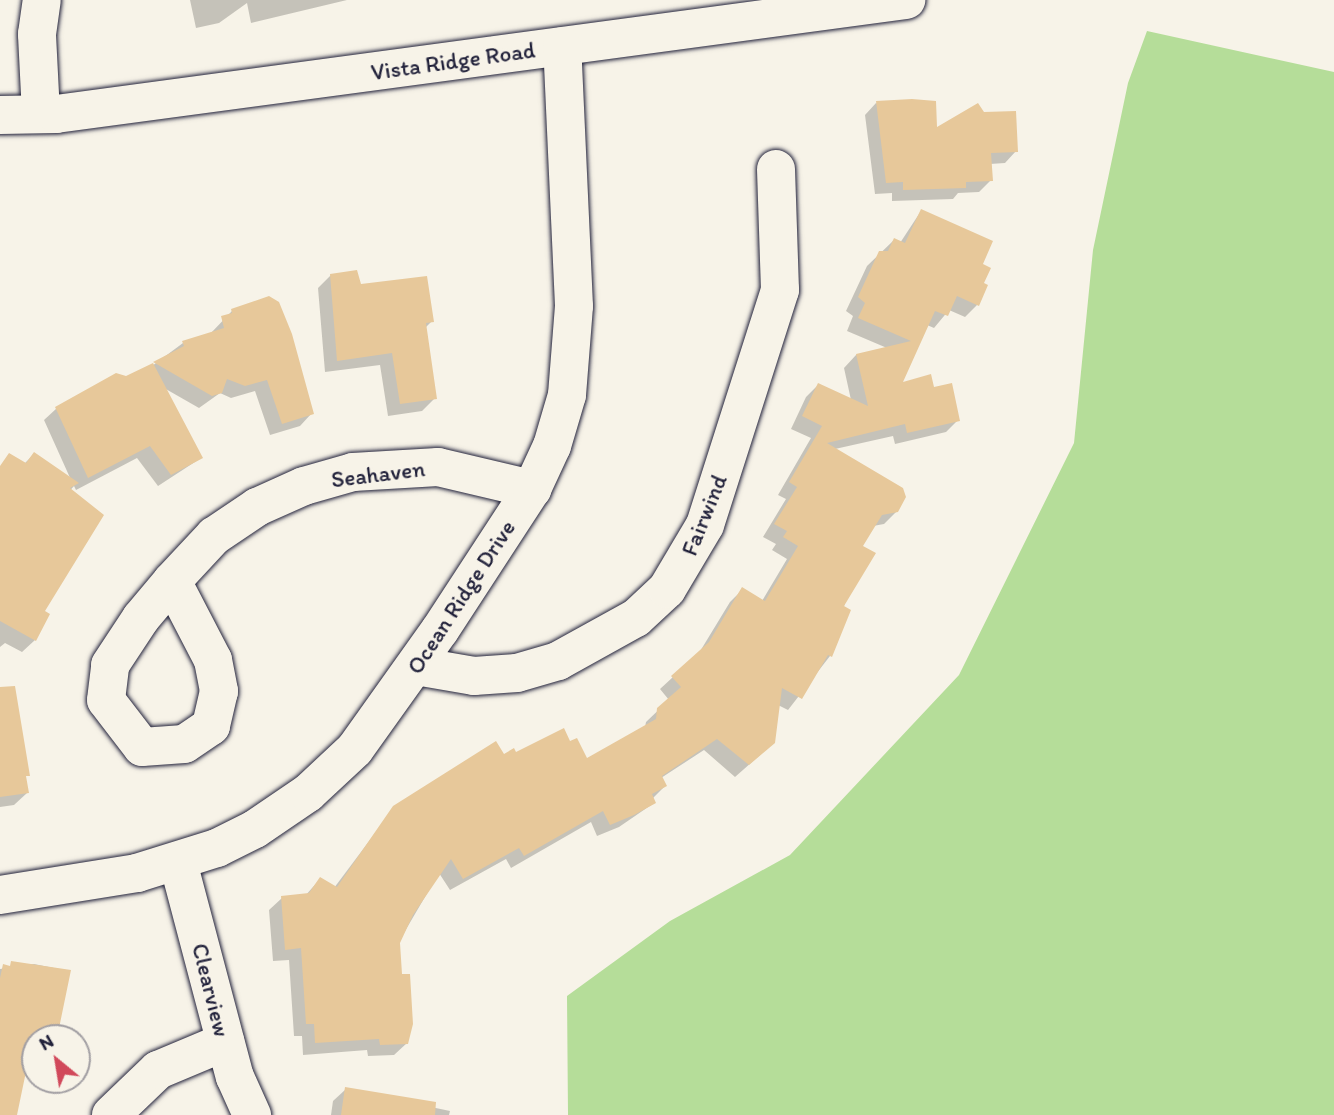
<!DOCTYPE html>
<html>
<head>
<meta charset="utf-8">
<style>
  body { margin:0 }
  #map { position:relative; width:1334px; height:1115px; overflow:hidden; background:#f7f3e8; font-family:Itim,sans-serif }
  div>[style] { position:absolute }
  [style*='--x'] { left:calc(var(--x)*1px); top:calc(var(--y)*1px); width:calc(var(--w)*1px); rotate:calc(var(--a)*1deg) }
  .green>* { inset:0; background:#b5dd99 }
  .shadow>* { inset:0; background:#0003 }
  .building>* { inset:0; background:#e7c89a }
  .roads { filter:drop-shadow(0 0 2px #22223b) drop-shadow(0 0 2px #22223b) }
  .minor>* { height:38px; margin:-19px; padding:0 19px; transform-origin:19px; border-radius:19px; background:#f7f3e8 }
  span { translate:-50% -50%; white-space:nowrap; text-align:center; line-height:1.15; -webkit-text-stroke:5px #f7f3e8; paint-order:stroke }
  .street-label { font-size:23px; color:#22223b }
  .north { position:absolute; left:21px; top:1024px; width:70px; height:70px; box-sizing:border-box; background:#f7f3e8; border:2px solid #a29fa3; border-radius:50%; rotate:330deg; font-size:19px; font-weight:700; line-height:28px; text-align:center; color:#22223b }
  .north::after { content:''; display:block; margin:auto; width:24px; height:32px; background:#d1495b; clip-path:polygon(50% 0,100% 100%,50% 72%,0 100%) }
</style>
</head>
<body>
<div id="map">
  <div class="green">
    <i style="clip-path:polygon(1147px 31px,1334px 72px,1334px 1115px,568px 1115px,567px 996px,670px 921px,790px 855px,959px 675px,1074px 443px,1093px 250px,1128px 83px)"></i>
  </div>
  <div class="shadow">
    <i style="clip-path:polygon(190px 0,347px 0,251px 23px,247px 3px,219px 23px,196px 28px)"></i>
    <i style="clip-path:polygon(876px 103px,936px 130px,1016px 151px,1005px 163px,990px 164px,991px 180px,979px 192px,958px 193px,953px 199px,892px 201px,892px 193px,875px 194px,865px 115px)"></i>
    <i style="clip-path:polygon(921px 211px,980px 265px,977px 305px,965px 317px,949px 310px,934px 328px,927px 325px,899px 384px,933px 389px,958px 420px,946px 432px,895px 444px,893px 436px,835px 449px,897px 511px,884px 524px,873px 526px,861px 546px,830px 656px,788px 710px,778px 705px,760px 755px,735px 777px,704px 750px,661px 778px,665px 786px,652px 799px,654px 803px,619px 827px,597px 836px,591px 822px,511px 868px,506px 859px,450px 890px,439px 873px,398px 943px,407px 1043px,394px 1055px,368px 1056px,367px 1050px,303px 1055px,302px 1036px,294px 1036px,289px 960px,273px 961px,269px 910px,282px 898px,305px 896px,320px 879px,334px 888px,394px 808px,504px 757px,570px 744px,586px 761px,644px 732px,646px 722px,669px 700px,660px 689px,699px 653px,730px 602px,742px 590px,762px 601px,787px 559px,772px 550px,776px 544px,763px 537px,786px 499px,778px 495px,811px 438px,791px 429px,806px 397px,818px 385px,851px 400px,844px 368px,856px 355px,887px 348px,847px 331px,853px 316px,846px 311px,867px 266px,894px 240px,900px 243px)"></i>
    <i style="clip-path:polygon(331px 275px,432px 321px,425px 328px,435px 398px,422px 411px,388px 416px,380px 365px,325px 372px,318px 288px)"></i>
    <i style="clip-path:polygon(232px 311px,312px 413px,300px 426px,270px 435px,255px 391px,231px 398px,220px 393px,199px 408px,164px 388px,201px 458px,158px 486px,137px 458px,76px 490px,74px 486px,0 570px,0 467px,24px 464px,34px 454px,71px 480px,44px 420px,57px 408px,152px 366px,183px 343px,210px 334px)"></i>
    <i style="clip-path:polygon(0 594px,35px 640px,22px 652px,5px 643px,0 647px)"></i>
    <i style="clip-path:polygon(0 704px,27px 793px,14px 805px,0 807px)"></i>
    <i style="clip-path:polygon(34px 964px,69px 971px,56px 1038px,35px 1038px,35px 1068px,24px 1075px,13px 1115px,0 1115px,0 969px)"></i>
    <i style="clip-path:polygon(346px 1089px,450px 1111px,449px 1115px,331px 1115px,333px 1101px)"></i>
  </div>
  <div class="building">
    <i style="clip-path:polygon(912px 99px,936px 101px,937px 127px,978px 103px,984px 112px,1016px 111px,1018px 152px,991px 153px,993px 181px,966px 182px,966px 188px,903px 190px,903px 182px,886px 183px,876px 101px)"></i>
    <i style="clip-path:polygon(921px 209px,993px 241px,983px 264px,991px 268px,984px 283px,988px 285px,979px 306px,957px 296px,948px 316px,935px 311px,903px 382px,931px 374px,934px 387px,952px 383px,960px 421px,907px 433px,905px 424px,827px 443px,903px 488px,906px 497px,898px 512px,882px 515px,863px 546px,876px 553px,844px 606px,851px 610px,832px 657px,828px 655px,802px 699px,782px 688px,775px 743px,749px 765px,717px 739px,662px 776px,667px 786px,652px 794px,656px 803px,634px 815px,610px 825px,603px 811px,524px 856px,519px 848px,463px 879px,451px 859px,413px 915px,400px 943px,402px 974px,410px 974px,413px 1024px,408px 1044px,380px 1045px,379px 1039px,315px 1043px,314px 1024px,306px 1024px,301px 948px,285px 950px,281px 896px,309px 893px,320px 877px,337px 887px,393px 806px,496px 741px,504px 754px,514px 748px,516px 752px,564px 728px,570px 741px,577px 738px,587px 758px,656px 719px,657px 708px,681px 687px,671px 676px,709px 642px,742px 587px,765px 601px,798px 546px,783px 537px,787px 531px,774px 524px,797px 487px,789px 482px,822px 426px,802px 416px,818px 383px,868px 406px,856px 354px,911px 341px,858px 318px,865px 303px,858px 297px,879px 251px,888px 251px,894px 238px,905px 243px)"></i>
    <i style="clip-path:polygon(357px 270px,361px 284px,427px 276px,434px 322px,426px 323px,437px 399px,400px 404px,392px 353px,337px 361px,330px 274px)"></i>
    <i style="clip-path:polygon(269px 296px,279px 302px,292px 334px,314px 414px,282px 424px,267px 380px,245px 386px,227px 379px,222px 393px,212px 396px,153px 362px,184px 346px,182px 341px,224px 328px,221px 316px,232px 313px,231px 309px)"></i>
    <i style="clip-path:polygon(153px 363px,203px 458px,171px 475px,150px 446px,88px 478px,55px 407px,116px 373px,126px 376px)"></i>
    <i style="clip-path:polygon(34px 452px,79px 483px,70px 488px,104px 515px,45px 611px,50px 614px,36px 641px,0 621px,0 466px,9px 453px,26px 463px)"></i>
    <i style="clip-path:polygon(15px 686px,30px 776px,26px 776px,29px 793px,0 797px,0 687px)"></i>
    <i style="clip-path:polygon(11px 961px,71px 970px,57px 1038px,35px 1038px,35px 1063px,28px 1062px,17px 1115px,0 1115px,0 978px,3px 964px,10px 966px)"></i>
    <i style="clip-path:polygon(345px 1087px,436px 1102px,435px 1115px,341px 1115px)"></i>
  </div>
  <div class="roads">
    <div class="minor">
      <i style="--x:41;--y:114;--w:80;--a:-92.9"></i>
      <i style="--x:37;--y:34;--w:34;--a:-82"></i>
      <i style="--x:0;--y:115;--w:56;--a:-1"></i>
      <i style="--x:56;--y:114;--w:858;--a:-7.64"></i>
      <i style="--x:172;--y:581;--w:89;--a:62.6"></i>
      <i style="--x:213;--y:660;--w:32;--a:79"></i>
      <i style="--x:219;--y:691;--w:36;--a:103"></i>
      <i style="--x:211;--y:726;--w:32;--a:146"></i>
      <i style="--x:184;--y:744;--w:42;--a:175.9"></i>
      <i style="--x:142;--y:747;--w:59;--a:-127.5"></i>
      <i style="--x:106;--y:700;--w:35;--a:-83"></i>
      <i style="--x:110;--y:665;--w:56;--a:-56.6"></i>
      <i style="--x:141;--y:618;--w:48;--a:-50"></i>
      <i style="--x:172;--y:581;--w:62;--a:-47"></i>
      <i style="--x:214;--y:536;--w:52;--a:-34"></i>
      <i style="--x:257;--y:507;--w:51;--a:-24.1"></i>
      <i style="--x:304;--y:486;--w:51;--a:-15.9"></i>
      <i style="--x:353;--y:472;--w:85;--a:-3.4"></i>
      <i style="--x:438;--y:467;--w:97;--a:13.2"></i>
      <i style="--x:416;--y:666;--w:59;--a:9.8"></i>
      <i style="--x:474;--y:676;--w:43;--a:-4"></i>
      <i style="--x:517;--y:673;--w:43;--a:-16.3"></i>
      <i style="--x:558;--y:661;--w:89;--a:-28.9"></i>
      <i style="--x:636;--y:618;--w:42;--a:-43.1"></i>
      <i style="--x:667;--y:589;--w:74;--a:-59.3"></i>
      <i style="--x:705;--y:525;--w:247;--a:-72.3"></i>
      <i style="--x:780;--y:290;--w:121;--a:-91.9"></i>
      <i style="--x:178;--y:862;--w:222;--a:75.2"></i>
      <i style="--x:235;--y:1077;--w:42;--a:65.9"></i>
      <i style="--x:0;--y:895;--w:139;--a:-9.1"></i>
      <i style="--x:137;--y:873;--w:84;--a:-17.4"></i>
      <i style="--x:217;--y:848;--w:42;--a:-26.6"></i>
      <i style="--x:255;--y:829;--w:64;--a:-34.2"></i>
      <i style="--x:308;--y:793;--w:64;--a:-43.1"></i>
      <i style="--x:355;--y:749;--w:146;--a:-54.5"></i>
      <i style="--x:440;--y:630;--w:168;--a:-56.9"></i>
      <i style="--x:532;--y:489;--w:47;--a:-65.1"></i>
      <i style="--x:552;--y:446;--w:53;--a:-73.6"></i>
      <i style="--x:567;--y:395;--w:89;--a:-85.5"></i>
      <i style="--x:574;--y:306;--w:260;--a:-92.6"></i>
      <i style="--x:111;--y:1115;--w:65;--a:-43.8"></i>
      <i style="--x:158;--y:1070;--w:73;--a:-22.7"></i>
    </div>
  </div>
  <div class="street-label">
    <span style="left:453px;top:61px;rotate:-8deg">Vista Ridge Road</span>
    <span style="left:378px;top:474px;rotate:-7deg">Seahaven</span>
    <span style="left:704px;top:515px;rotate:-68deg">Fairwind</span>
    <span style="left:461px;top:597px;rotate:-57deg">Ocean Ridge Drive</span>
    <span style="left:211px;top:990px;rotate:76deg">Clearview</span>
  </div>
  <div class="north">N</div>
</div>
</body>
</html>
